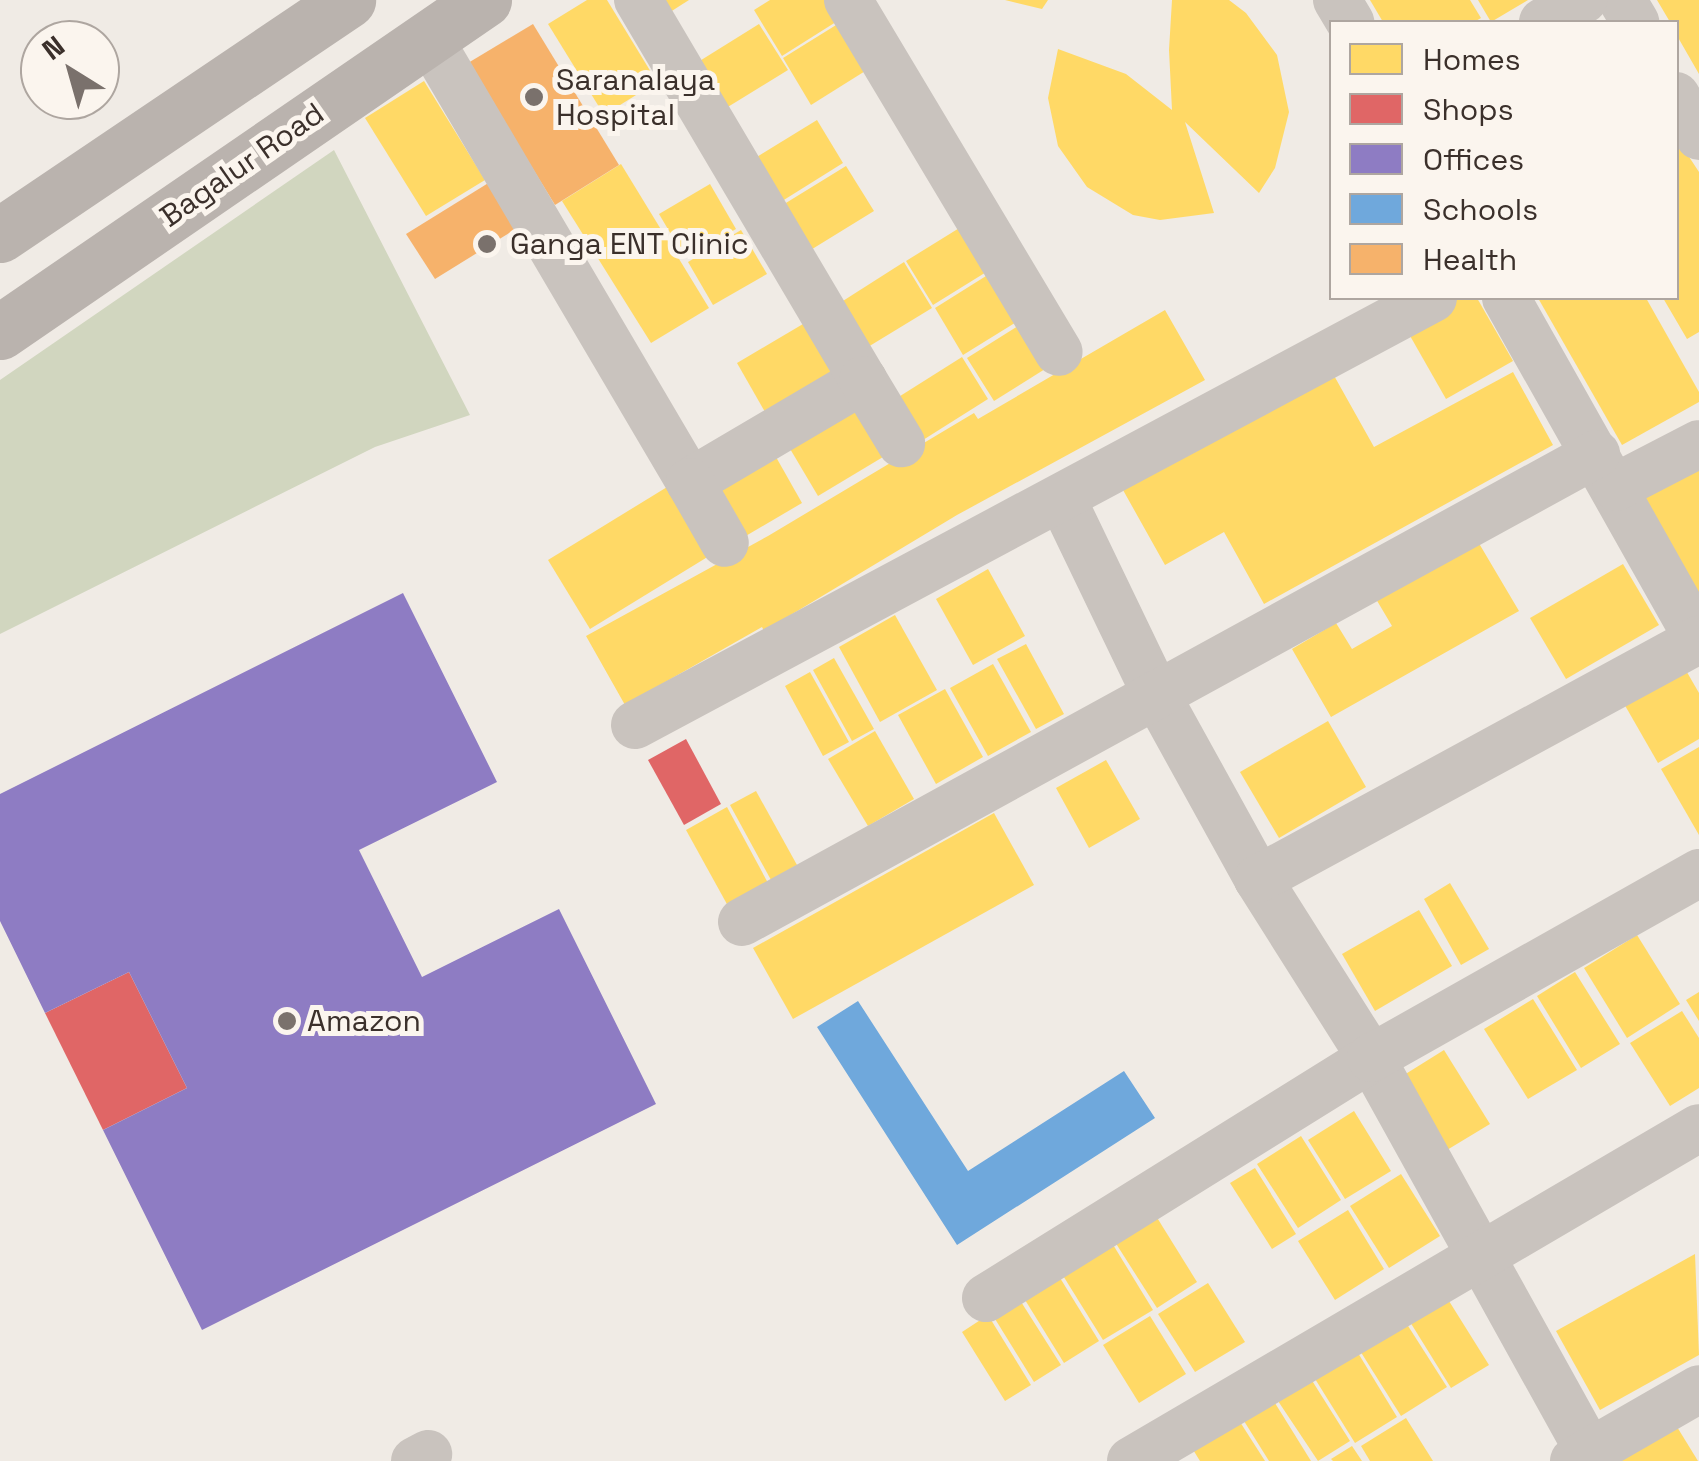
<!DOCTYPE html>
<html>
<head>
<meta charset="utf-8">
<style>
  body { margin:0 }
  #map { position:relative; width:1699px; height:1461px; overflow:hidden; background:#f0ebe5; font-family:"Space Grotesk",sans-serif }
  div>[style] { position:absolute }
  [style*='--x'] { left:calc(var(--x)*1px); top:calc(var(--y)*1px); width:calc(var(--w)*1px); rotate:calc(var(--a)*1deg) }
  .green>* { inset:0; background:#d1d6bf }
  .homes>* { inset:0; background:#ffd966 }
  .shops>* { inset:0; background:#e06666 }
  .offices>* { inset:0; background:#8e7cc3 }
  .schools>* { inset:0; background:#6fa8dc }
  .health>* { inset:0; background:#f6b26b }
  .minor>* { height:48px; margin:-24px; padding:0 24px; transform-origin:24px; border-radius:24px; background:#c9c3be }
  .secondary>* { height:55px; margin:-27.5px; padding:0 27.5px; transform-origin:27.5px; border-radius:27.5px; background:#bab3ae }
  .dots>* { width:28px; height:28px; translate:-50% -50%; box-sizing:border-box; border:5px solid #fbf5ee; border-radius:50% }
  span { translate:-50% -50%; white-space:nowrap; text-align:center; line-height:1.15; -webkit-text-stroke:10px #fbf5ee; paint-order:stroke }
  .poi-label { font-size:30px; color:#3b302b }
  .left { translate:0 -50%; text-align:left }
  .street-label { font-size:30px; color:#3b302b }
  .legend { position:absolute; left:1329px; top:20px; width:350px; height:280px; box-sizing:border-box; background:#fbf5ee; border:2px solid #aea6a0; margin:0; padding:12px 18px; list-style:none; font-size:30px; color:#3b302b }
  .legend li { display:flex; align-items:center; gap:20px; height:50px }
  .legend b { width:50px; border:2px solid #aea6a0 }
  .north { position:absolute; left:20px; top:20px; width:100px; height:100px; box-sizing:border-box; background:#fbf5ee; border:2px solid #aea6a0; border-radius:50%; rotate:323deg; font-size:28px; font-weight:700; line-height:40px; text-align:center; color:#3b302b }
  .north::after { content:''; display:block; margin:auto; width:35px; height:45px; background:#7a716c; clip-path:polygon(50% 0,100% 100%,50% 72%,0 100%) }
</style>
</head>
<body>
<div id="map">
  <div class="green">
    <i style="clip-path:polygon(334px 150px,470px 415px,375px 447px,0 634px,0 380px)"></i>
  </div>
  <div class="homes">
    <i style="clip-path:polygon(587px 0,607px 0,657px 82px,604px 115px,548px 24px)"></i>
    <i style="clip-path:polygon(658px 0,689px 0,667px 14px)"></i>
    <i style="clip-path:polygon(770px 0,838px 0,847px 15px,782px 56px,754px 10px)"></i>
    <i style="clip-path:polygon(1005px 0,1048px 0,1042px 9px)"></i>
    <i style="clip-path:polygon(1172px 0,1229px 0,1246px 13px,1277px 55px,1289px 112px,1275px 168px,1259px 193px,1185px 122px,1214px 213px,1160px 220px,1133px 215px,1087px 187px,1058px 146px,1048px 98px,1058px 49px,1126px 74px,1172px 110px,1169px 50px)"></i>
    <i style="clip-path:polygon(1370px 0,1470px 0,1481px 18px,1474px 22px,1383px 22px)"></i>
    <i style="clip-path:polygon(1478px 0,1528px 0,1491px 22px)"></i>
    <i style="clip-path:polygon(1657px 0,1699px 0,1699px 74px,1676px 34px,1676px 22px,1670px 22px)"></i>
    <i style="clip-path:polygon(849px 17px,878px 63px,811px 105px,783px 58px)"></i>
    <i style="clip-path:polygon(759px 24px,788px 70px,718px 113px,690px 67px)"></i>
    <i style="clip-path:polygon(424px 81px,485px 180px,426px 216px,365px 118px)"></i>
    <i style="clip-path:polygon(817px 120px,843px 163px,779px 203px,752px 160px)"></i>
    <i style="clip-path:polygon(1676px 137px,1699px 172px,1699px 332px,1687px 339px,1663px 298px,1676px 298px)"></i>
    <i style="clip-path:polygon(621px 164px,709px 308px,651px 343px,562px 201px)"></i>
    <i style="clip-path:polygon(846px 166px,874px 211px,809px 251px,781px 206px)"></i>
    <i style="clip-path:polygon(710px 184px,736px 229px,685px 258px,659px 214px)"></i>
    <i style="clip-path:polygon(969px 222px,996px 266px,933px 305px,906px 261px)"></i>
    <i style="clip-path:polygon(741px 230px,767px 274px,713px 305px,688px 262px)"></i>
    <i style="clip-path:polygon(904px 262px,932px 308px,863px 350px,835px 306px)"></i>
    <i style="clip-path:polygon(994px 271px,1023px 318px,963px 355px,935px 308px)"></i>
    <i style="clip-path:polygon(1459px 298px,1477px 298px,1513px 361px,1446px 399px,1405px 327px)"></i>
    <i style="clip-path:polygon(1538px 298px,1646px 298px,1699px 392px,1699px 402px,1622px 445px)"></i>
    <i style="clip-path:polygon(1165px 310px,1205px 380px,957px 515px,764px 631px,762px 627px,625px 705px,586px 636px,768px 536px,974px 413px,978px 419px)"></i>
    <i style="clip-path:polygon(1026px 321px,1053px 364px,994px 401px,967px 358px)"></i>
    <i style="clip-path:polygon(803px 324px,832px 373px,765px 412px,737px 363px)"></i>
    <i style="clip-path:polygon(962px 357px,988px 399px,923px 440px,897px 398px)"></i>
    <i style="clip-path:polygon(1332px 372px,1374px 447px,1513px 372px,1553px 445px,1264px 604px,1224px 532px,1165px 565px,1123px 490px)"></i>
    <i style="clip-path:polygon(858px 401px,888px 454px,818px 496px,786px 442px)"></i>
    <i style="clip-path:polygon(776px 457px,802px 503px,744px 537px,717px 491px)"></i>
    <i style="clip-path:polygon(1699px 463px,1699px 594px,1643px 495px)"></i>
    <i style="clip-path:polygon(672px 484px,714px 553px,590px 629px,548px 560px)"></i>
    <i style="clip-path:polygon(1477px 540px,1519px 611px,1331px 717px,1292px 649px,1336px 623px,1352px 649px,1392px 626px,1376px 599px)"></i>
    <i style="clip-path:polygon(1623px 564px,1659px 625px,1566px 679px,1530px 618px)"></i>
    <i style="clip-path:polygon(988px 569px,1025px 636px,973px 665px,936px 599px)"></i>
    <i style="clip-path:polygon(895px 615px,937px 690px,880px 722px,839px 647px)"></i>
    <i style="clip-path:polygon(1026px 644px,1064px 714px,1036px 729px,997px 659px)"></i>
    <i style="clip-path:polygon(834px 658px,874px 729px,852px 741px,813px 670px)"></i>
    <i style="clip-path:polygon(993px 664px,1031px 732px,988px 756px,950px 688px)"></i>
    <i style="clip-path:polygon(1684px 667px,1699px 693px,1699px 739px,1658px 763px,1623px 702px)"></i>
    <i style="clip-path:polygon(810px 672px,849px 742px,823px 756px,785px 686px)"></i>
    <i style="clip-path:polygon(945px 689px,983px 757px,936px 784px,898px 715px)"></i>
    <i style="clip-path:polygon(1328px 721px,1366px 787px,1279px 838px,1240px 772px)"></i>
    <i style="clip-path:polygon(875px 731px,914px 799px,868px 826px,828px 759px)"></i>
    <i style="clip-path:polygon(1699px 747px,1699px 835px,1661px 769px)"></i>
    <i style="clip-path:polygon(1106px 760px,1140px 819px,1089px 848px,1056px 788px)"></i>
    <i style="clip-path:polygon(756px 791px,797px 865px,771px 880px,730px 805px)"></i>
    <i style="clip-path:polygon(727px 807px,768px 883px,728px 906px,686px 830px)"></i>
    <i style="clip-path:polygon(994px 813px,1034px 885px,793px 1019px,753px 948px)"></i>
    <i style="clip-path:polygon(1450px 883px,1489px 949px,1461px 965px,1424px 899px)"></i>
    <i style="clip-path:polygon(1419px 910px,1452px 966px,1375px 1011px,1342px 954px)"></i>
    <i style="clip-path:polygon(1637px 935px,1680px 1004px,1627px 1038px,1584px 968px)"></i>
    <i style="clip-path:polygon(1575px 972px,1620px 1044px,1581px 1068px,1537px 996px)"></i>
    <i style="clip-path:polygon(1699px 992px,1699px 1021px,1686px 1000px)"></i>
    <i style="clip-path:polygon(1533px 999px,1577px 1070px,1528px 1099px,1484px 1029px)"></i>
    <i style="clip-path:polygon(1682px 1011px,1699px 1038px,1699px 1088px,1670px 1106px,1630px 1043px)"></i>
    <i style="clip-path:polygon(1444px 1050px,1490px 1124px,1442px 1153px,1396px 1080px)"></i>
    <i style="clip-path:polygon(1354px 1111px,1391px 1171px,1345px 1199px,1308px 1140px)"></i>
    <i style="clip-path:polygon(1301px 1136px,1341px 1200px,1298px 1228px,1257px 1164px)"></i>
    <i style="clip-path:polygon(1255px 1168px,1296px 1234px,1272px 1249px,1230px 1183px)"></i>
    <i style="clip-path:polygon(1401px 1174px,1440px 1236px,1389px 1268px,1350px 1206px)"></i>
    <i style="clip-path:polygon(1348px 1210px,1384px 1269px,1335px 1300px,1298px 1241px)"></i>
    <i style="clip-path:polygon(1156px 1216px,1197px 1282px,1157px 1308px,1115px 1242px)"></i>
    <i style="clip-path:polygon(1112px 1243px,1153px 1310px,1103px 1340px,1062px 1274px)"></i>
    <i style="clip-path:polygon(1695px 1254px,1699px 1355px,1600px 1410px,1556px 1331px)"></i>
    <i style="clip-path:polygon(1057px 1273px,1099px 1341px,1064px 1363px,1022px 1295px)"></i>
    <i style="clip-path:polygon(1208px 1283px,1245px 1342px,1195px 1372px,1158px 1314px)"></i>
    <i style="clip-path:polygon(1444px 1293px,1489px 1365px,1451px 1388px,1407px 1317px)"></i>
    <i style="clip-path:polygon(1018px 1297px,1061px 1365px,1034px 1382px,992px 1314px)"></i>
    <i style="clip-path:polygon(988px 1315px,1031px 1385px,1005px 1401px,962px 1332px)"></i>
    <i style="clip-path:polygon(1150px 1316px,1186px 1374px,1139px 1403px,1103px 1345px)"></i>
    <i style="clip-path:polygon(1403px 1318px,1447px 1387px,1401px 1416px,1357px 1346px)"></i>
    <i style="clip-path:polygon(1355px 1348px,1397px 1417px,1355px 1443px,1312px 1374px)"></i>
    <i style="clip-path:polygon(1306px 1371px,1350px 1441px,1318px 1461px,1272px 1392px)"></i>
    <i style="clip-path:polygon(1270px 1395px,1311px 1461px,1269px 1461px,1239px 1413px)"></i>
    <i style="clip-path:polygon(1233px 1411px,1265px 1461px,1200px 1461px,1187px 1440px)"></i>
    <i style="clip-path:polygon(1406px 1418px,1433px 1461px,1370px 1461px,1361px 1446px)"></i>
    <i style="clip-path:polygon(1674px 1422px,1698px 1461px,1612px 1461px)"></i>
    <i style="clip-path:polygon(1352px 1446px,1362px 1461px,1333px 1461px,1331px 1459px)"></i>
  </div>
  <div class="shops">
    <i style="clip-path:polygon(686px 739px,721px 804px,684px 825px,648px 760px)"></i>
    <i style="clip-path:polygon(129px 972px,187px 1088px,103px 1130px,45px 1013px)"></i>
  </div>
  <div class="offices">
    <i style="clip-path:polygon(403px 593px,497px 782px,359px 850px,422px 977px,559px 909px,656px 1104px,202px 1330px,103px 1130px,187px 1088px,129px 972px,45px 1013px,0 921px,0 794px)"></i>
  </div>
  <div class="schools">
    <i style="clip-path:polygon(858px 1001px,968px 1171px,1124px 1071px,1155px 1118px,957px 1245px,817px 1027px)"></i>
  </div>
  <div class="health">
    <i style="clip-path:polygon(533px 24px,619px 165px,555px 205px,468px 63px)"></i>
    <i style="clip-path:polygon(490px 182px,519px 227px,435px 279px,406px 234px)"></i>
  </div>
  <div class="minor">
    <i style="--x:848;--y:0;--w:410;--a:59.1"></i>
    <i style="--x:1337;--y:0;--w:26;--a:59"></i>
    <i style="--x:1622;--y:0;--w:26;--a:59"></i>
    <i style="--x:1543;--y:22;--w:46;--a:-28.8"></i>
    <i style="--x:428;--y:37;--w:516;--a:59.51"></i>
    <i style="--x:690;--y:482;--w:201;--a:-30.5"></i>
    <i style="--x:863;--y:380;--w:442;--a:-120.6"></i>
    <i style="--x:1676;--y:96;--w:46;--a:60.1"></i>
    <i style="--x:1506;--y:298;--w:394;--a:60.6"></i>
    <i style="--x:863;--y:380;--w:74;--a:58.9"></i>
    <i style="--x:690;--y:482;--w:70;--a:60.2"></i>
    <i style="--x:1616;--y:487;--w:93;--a:-27.4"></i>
    <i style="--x:1062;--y:499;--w:216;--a:64.3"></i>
    <i style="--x:1156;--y:694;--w:211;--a:61.1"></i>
    <i style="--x:1258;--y:879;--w:212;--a:57.7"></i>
    <i style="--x:1371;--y:1058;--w:461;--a:61"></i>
    <i style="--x:635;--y:725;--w:905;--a:-28.15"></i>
    <i style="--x:1258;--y:879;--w:501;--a:-28.51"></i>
    <i style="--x:742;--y:922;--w:974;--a:-28.72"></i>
    <i style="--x:986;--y:1298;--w:454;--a:-31.9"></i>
    <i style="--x:1371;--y:1058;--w:377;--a:-29.4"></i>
    <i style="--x:415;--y:1461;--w:15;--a:-28"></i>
    <i style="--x:1131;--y:1461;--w:658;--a:-30.38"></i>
    <i style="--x:1574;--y:1461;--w:144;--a:-29.9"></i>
  </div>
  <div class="secondary">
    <i style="--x:0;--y:235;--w:420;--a:-34"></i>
    <i style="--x:0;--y:332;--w:587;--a:-34.45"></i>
  </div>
  <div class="dots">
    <i style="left:534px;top:97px;background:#7a716c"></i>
    <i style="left:487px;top:244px;background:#7a716c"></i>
    <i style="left:287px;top:1021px;background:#7a716c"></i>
  </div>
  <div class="poi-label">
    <span class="left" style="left:556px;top:97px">Saranalaya<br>Hospital</span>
    <span class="left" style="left:510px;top:244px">Ganga ENT Clinic</span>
    <span class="left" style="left:307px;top:1021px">Amazon</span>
  </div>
  <div class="street-label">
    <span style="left:242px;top:165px;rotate:-35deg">Bagalur Road</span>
  </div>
  <ul class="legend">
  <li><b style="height:28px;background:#ffd966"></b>Homes</li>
  <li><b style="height:28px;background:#e06666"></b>Shops</li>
  <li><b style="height:28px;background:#8e7cc3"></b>Offices</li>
  <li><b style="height:28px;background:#6fa8dc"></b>Schools</li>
  <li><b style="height:28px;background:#f6b26b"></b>Health</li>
  </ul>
  <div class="north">N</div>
</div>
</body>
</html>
